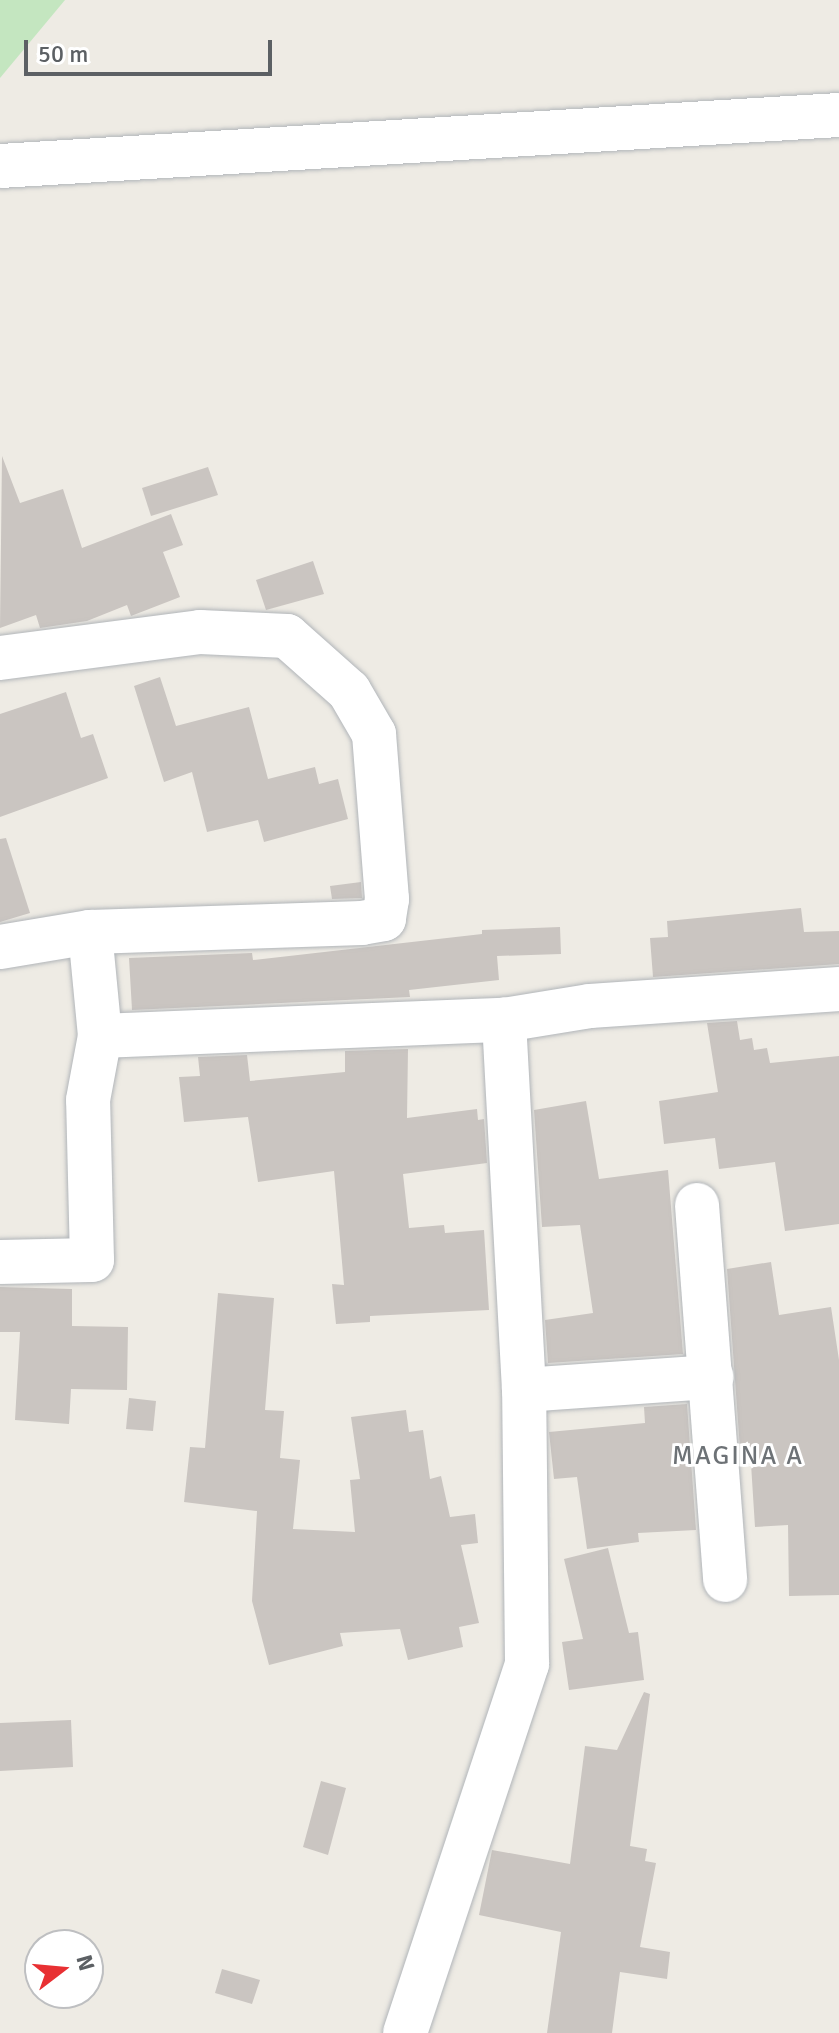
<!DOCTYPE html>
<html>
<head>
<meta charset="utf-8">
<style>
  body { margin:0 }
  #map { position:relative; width:839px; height:2033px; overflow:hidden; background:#eeebe4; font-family:Signika,sans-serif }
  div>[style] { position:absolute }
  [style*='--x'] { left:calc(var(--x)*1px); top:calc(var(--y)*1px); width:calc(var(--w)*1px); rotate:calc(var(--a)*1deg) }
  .green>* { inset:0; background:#c4e6c0 }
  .building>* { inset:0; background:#cac5c1 }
  .roads { filter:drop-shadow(0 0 2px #b1b5b9) drop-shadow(0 0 2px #b1b5b9) }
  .minor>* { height:44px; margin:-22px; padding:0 22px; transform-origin:22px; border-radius:22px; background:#fff }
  span { translate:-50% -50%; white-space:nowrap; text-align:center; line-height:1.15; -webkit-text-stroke:6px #fff; paint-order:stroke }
  .quarter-label { font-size:26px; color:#6d7276; letter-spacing:2px }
  .north { position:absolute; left:24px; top:1929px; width:80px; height:80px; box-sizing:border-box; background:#fff; border:2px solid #bebfc1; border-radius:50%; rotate:74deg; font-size:22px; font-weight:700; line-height:32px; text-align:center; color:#5c6064 }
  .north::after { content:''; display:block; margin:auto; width:28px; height:36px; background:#e83033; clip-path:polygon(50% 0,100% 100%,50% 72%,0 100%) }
  .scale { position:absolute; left:24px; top:40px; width:248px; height:36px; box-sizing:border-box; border:4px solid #5c6064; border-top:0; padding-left:10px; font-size:24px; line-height:28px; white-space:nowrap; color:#5c6064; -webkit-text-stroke:6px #fff; paint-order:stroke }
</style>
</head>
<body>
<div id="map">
  <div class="green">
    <i style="clip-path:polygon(0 0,65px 0,0 78px)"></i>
  </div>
  <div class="building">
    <i style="clip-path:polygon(2px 456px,20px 503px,63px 489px,82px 548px,171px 514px,183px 545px,163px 552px,180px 597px,131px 616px,127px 605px,87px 621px,40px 628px,36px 615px,0 628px)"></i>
    <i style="clip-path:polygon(208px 467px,218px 495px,151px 516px,142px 488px)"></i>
    <i style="clip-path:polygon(313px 561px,324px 594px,266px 610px,256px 580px)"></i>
    <i style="clip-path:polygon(160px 677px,176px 726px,249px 707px,268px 779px,315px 767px,319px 784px,338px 779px,348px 819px,264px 842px,258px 820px,207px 832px,192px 772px,164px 782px,134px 686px)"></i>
    <i style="clip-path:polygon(66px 692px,81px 738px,93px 734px,108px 778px,0 817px,0 714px)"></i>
    <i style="clip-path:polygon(6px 838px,30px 913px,0 922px,0 839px)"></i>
    <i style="clip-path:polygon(361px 882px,362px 898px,332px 899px,330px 886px)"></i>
    <i style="clip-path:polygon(801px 908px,804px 932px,839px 931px,839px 964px,653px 977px,650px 938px,668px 937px,667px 921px)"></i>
    <i style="clip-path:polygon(560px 927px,561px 954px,497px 956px,499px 980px,409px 990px,410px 997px,132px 1010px,129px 958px,252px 953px,253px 960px,482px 934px,482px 930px)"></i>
    <i style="clip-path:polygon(737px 1021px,740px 1040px,752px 1038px,754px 1050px,767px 1048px,770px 1063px,839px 1056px,839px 1224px,785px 1231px,775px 1162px,719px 1169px,715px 1138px,664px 1144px,659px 1101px,718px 1092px,707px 1023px)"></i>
    <i style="clip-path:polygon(408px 1049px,407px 1118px,477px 1109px,478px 1120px,484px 1119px,487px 1163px,403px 1174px,409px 1228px,444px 1225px,445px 1233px,484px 1230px,489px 1310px,370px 1316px,370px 1322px,336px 1324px,332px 1284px,344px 1285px,334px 1171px,258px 1182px,248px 1117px,184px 1122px,179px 1077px,200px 1076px,198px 1057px,247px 1055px,250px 1081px,345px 1072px,345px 1051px)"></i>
    <i style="clip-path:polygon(586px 1101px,599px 1179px,668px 1170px,683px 1354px,548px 1363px,545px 1320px,593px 1313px,580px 1225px,542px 1227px,534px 1110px)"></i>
    <i style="clip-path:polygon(771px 1262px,779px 1315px,831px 1307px,839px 1360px,839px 1595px,789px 1596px,788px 1525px,755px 1527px,750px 1448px,740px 1449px,727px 1269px)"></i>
    <i style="clip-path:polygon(0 1287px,72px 1289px,72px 1326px,128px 1327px,127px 1390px,71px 1389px,69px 1424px,15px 1420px,20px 1332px,0 1332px)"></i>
    <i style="clip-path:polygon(218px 1293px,274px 1298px,265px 1410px,284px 1411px,280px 1458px,300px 1460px,293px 1529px,355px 1532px,350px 1480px,360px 1479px,351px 1417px,406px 1410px,409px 1432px,423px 1430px,430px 1479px,441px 1476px,450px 1517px,475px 1514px,478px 1543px,461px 1545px,479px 1623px,459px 1627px,463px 1647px,408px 1660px,400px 1629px,340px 1633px,343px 1646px,269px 1665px,252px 1601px,257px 1511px,184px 1502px,190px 1447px,205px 1448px)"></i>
    <i style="clip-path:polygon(129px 1398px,156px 1401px,153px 1431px,126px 1429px)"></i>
    <i style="clip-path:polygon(687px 1404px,696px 1530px,638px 1533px,639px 1542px,587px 1549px,577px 1477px,554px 1479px,549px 1432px,645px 1423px,644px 1407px)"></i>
    <i style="clip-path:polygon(608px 1548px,629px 1633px,638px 1632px,644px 1680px,569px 1690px,562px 1642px,583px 1639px,564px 1559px)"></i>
    <i style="clip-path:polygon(644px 1692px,650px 1694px,630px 1846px,647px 1849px,645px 1861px,656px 1863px,640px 1947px,670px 1952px,667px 1979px,620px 1972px,612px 2033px,547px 2033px,561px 1932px,479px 1915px,492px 1850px,570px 1864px,585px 1746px,617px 1750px)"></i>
    <i style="clip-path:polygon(71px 1720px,73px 1767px,0 1771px,0 1723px)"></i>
    <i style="clip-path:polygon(321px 1781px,346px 1788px,328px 1855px,303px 1847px)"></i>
    <i style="clip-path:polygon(222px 1969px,260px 1980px,252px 2004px,215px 1993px)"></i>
  </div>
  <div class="roads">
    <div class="minor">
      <i style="--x:0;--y:166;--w:841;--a:-3.48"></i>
      <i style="--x:0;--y:658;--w:202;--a:-7.4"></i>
      <i style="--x:200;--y:632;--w:87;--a:2.6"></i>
      <i style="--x:287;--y:636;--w:83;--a:41.6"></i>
      <i style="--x:349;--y:691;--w:50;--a:59.8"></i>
      <i style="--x:374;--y:734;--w:166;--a:85.5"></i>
      <i style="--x:387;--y:899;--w:20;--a:99"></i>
      <i style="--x:384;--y:919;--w:22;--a:170"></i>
      <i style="--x:362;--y:923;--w:272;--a:178.1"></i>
      <i style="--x:90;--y:932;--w:91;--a:170.5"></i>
      <i style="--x:90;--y:932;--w:104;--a:84.5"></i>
      <i style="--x:697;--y:1205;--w:376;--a:85.7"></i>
      <i style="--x:0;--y:1262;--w:92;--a:-1.2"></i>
      <i style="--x:92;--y:1260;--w:160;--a:-91.4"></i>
      <i style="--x:88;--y:1100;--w:65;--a:-79.4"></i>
      <i style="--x:100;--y:1036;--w:404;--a:-2.3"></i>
      <i style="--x:504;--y:1020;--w:87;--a:-9.2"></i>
      <i style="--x:590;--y:1006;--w:250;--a:-3.9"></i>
      <i style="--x:524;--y:1390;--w:188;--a:-4"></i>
      <i style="--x:405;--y:2033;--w:389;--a:-71.7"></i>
      <i style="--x:527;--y:1664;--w:274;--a:-90.6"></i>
      <i style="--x:524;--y:1390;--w:371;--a:-93.1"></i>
    </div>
  </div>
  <div class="quarter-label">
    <span style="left:738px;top:1457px">MAGINA A</span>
  </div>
  <div class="north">N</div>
  <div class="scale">50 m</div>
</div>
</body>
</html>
